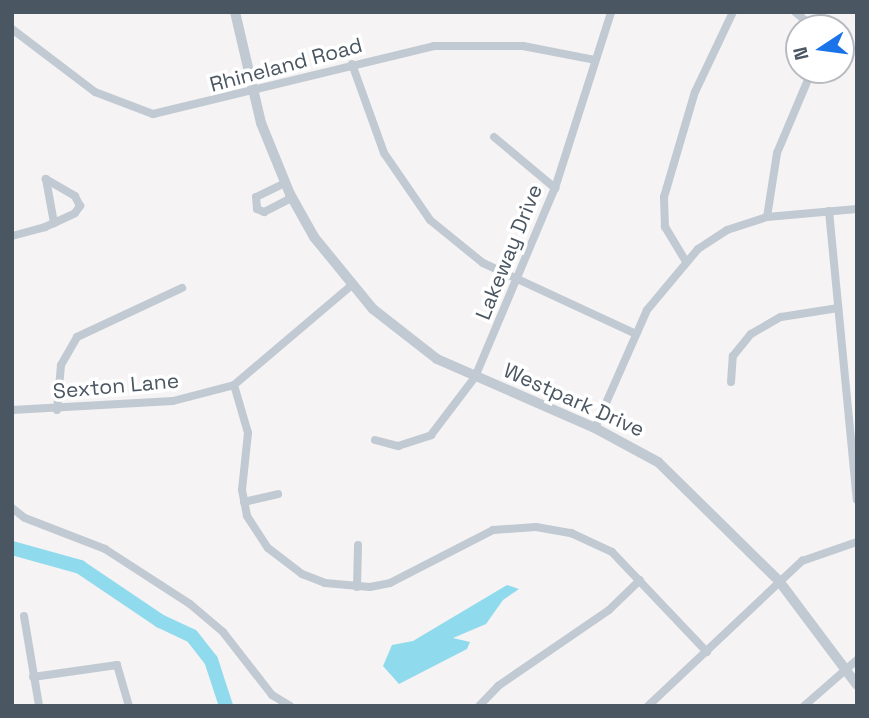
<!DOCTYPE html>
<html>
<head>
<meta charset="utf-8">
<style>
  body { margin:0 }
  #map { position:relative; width:869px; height:718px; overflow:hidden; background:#f5f3f3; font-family:"Space Grotesk",sans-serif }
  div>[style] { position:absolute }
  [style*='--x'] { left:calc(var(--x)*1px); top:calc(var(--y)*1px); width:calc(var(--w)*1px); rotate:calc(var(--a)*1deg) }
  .water>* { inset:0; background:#90daee }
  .river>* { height:14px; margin:-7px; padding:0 7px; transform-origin:7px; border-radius:7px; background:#90daee }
  .minor>* { height:8px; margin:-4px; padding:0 4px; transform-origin:4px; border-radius:4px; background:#c1cad2 }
  .tertiary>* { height:10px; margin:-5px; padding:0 5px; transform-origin:5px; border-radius:5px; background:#c1cad2 }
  span { translate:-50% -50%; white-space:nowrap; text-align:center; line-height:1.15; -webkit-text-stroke:7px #fff; paint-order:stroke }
  .street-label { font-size:21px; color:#4a5661 }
  .frame { position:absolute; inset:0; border:14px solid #4a5661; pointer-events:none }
  .north { position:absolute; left:785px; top:14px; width:70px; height:70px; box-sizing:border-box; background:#fff; border:2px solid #b7bbc0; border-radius:50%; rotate:257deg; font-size:19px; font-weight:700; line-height:28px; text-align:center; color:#4a5661 }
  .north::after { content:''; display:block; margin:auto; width:24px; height:32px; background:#1a73e8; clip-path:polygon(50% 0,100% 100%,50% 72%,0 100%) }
</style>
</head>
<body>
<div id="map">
  <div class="water">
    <i style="clip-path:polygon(507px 585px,519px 589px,503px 600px,486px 624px,453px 638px,470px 642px,467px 649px,399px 684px,383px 666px,392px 645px,413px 641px)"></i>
  </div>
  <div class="river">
    <i style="--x:12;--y:548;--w:71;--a:15.6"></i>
    <i style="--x:80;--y:567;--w:97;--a:34"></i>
    <i style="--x:160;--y:621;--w:35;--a:25"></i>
    <i style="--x:192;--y:636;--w:31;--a:52"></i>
    <i style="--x:211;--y:660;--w:48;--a:71.9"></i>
  </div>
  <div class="minor">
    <i style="--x:795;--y:12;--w:26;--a:39"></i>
    <i style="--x:12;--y:29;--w:104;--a:37.2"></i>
    <i style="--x:95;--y:92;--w:62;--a:20.8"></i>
    <i style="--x:153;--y:114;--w:289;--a:-13.6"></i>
    <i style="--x:434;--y:46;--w:89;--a:0"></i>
    <i style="--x:523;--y:46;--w:73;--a:11"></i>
    <i style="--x:352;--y:64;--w:95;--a:70.2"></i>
    <i style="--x:384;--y:153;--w:81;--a:55.5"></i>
    <i style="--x:430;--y:220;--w:68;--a:39.1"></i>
    <i style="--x:483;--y:263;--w:169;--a:24.9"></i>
    <i style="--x:494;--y:137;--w:80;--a:39.9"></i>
    <i style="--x:285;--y:183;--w:32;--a:154"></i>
    <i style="--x:256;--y:197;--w:12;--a:85"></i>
    <i style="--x:257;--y:209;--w:8;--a:23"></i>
    <i style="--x:264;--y:212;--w:31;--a:-27"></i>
    <i style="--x:829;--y:211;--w:290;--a:84.5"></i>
    <i style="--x:767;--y:217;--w:65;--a:-81.1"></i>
    <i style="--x:777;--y:153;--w:90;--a:-67.1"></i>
    <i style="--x:12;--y:236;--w:34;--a:-15"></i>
    <i style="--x:45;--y:227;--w:10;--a:-24"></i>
    <i style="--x:54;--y:223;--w:23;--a:-25"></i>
    <i style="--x:75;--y:213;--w:9;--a:-54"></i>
    <i style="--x:80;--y:206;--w:11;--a:-117"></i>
    <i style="--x:75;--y:196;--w:34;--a:-150"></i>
    <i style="--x:46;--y:179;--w:45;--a:79.7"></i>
    <i style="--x:685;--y:260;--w:39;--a:-121"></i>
    <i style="--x:665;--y:227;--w:30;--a:-92"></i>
    <i style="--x:664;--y:197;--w:109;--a:-73.6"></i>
    <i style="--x:695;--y:92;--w:89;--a:-64.6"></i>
    <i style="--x:731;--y:382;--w:26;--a:-86"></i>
    <i style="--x:733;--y:356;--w:28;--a:-51"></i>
    <i style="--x:751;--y:334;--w:34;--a:-30"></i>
    <i style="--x:781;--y:317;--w:58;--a:-9"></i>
    <i style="--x:234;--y:385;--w:50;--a:73.7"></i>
    <i style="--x:248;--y:433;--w:57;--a:96"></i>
    <i style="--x:242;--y:490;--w:26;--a:79"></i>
    <i style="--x:247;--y:516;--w:38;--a:57"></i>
    <i style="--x:268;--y:548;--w:43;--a:37.4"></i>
    <i style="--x:302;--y:574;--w:25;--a:21"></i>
    <i style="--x:325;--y:583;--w:45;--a:5.1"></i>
    <i style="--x:370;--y:587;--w:20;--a:-11"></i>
    <i style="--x:390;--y:583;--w:116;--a:-27.2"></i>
    <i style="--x:493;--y:530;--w:43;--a:-4"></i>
    <i style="--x:536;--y:527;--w:36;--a:10"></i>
    <i style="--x:571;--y:533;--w:45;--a:24.9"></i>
    <i style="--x:612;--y:552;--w:138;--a:46.5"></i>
    <i style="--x:12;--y:410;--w:161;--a:-3.2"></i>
    <i style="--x:173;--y:401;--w:63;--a:-14.7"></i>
    <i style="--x:234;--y:385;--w:155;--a:-40.3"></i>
    <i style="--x:57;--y:410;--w:45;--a:-84.9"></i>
    <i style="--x:61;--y:365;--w:32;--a:-60"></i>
    <i style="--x:77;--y:337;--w:116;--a:-25"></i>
    <i style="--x:595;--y:428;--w:129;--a:-66.2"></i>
    <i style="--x:647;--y:310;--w:80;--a:-50.1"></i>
    <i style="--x:698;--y:249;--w:35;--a:-33"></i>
    <i style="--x:727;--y:230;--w:42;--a:-18"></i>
    <i style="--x:767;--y:217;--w:90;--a:-5.1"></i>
    <i style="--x:375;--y:440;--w:24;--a:15"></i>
    <i style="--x:398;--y:446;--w:35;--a:-18"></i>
    <i style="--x:431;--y:435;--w:73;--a:-52.8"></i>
    <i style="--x:475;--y:377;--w:205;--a:-67.1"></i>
    <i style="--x:555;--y:188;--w:185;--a:-72.3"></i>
    <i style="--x:244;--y:502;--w:35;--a:-13"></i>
    <i style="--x:12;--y:508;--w:16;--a:38"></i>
    <i style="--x:25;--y:518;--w:86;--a:21.2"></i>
    <i style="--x:105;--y:549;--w:101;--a:32.9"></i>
    <i style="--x:190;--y:604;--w:43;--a:40.3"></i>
    <i style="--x:223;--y:632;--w:80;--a:52.1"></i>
    <i style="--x:272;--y:695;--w:21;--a:31"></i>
    <i style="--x:357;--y:587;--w:42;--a:-88.6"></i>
    <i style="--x:24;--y:616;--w:91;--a:80.5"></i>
    <i style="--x:33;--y:677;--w:85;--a:-8.1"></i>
    <i style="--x:117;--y:665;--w:43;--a:73.7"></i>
    <i style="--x:479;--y:706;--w:28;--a:-46"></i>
    <i style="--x:498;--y:686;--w:135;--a:-34.4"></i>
    <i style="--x:609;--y:610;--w:43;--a:-44.1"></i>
    <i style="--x:648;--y:706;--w:212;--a:-43.3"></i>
    <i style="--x:802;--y:561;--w:58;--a:-19.1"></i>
    <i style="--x:804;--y:706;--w:70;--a:-41"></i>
  </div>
  <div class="tertiary">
    <i style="--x:235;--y:12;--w:114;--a:76.8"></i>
    <i style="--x:261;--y:123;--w:77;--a:67.8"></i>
    <i style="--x:290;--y:194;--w:49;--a:60.8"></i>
    <i style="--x:314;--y:237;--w:93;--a:50.7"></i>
    <i style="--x:373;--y:309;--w:81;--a:38"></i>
    <i style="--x:437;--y:359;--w:172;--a:23.6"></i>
    <i style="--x:595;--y:428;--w:72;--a:28.4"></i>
    <i style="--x:658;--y:462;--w:170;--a:44.5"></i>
    <i style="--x:779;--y:581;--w:130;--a:53.1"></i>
  </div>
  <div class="street-label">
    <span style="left:286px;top:65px;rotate:-15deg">Rhineland Road</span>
    <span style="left:509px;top:252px;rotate:-68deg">Lakeway Drive</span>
    <span style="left:116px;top:386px;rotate:-5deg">Sexton Lane</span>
    <span style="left:574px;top:400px;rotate:24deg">Westpark Drive</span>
  </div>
  <div class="frame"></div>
  <div class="north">N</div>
</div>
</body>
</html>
